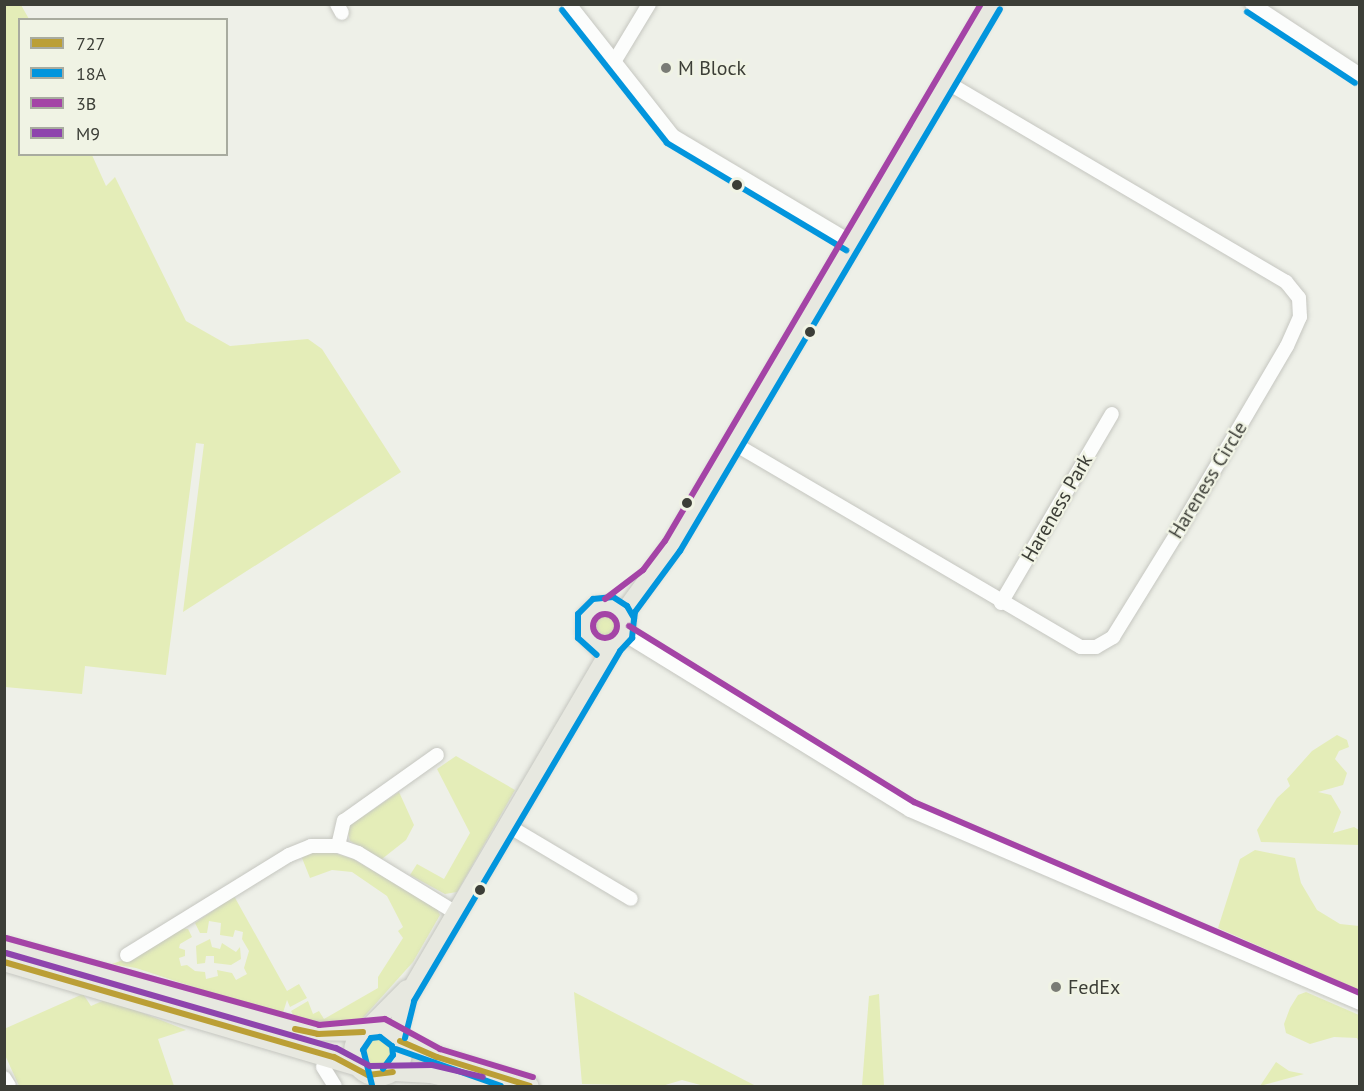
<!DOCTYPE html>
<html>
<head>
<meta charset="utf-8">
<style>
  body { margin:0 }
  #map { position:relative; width:1364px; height:1091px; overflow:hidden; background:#eef0e8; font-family:"PT Sans",sans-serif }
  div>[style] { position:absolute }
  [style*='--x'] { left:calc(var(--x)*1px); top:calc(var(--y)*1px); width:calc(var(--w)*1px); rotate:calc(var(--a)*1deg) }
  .green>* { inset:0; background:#e4edb8 }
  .round { border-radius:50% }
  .roads { filter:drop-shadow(0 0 2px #c5c6c0) drop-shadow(0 0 2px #c5c6c0) }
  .minor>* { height:14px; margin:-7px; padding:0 7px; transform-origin:7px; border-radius:7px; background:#fcfdfc }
  .major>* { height:18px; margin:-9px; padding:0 9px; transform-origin:9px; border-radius:9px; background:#e7e8e0 }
  .major>.ring { margin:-9px; padding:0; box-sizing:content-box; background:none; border:18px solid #e7e8e0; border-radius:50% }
  .bus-1>* { height:6px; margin:-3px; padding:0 3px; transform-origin:3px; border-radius:3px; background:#bb9f36 }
  .bus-2>* { height:6px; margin:-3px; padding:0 3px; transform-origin:3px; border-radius:3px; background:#0295dd }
  .bus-3>* { height:6px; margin:-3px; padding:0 3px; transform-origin:3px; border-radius:3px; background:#a444a6 }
  .bus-3>.ring { margin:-3px; padding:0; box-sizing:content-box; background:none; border:6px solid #a444a6; border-radius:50% }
  .bus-4>* { height:6px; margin:-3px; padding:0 3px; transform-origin:3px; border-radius:3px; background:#8e44ad }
  .dots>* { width:16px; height:16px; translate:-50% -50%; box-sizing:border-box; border:3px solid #f0f3e4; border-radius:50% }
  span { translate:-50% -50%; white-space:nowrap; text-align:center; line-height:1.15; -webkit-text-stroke:4.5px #f0f3e4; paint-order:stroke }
  .poi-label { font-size:20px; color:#3c3e37 }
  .left { translate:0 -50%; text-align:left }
  .street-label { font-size:20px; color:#3c3e37 }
  .frame { position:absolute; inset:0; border:6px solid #3c3e37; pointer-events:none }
  .legend { position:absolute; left:18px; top:18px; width:210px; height:138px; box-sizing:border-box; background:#f0f3e4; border:2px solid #a8ab9f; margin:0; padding:8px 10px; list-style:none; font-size:18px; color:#3c3e37 }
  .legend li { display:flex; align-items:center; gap:12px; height:30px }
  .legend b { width:30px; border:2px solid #a8ab9f }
</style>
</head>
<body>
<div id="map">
  <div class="green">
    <i style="clip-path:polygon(4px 5px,21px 5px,29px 19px,20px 20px,20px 154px,92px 155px,106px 186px,115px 177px,186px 321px,230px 346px,308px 339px,322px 349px,401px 472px,183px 612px,204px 444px,196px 443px,166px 675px,85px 666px,82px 694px,5px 687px)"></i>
    <i class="round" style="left:596px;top:615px;width:20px;height:20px"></i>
    <i style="clip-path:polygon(1337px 735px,1347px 740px,1349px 747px,1339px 751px,1335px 759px,1347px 773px,1343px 785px,1318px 792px,1331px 795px,1341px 812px,1333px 833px,1354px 827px,1359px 830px,1359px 845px,1261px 842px,1257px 830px,1277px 798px,1290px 786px,1287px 779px,1312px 751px)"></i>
    <i style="clip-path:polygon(456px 756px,515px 790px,457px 892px,445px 894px,410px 875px,417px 864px,444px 879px,470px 833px,437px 769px)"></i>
    <i style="clip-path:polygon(399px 792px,414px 825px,406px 840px,382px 859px,350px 841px,347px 827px)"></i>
    <i style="clip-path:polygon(1255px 850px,1295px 858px,1301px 883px,1317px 910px,1340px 924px,1359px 926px,1359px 990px,1218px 928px,1240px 859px)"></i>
    <i style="clip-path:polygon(328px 851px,353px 859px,436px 907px,440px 915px,413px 962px,361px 1020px,318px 1024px,296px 1020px,291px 1011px,308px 1001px,313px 1014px,319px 1011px,324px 1019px,378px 988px,378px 977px,403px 938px,398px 931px,403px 927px,387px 896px,352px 872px,332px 870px,310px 878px,302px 858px,306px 853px)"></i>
    <i style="clip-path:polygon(234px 896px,287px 991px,299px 984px,307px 998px,290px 1007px,287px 1000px,282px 1016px,136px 968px,112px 964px,137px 955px,181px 928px,188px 929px,192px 937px,180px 944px,179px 948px,185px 950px,185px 956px,179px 958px,181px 966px,187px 965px,195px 971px,205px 972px,206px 979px,218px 976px,217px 970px,232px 973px,236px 980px,247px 974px,244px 968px,249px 951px,242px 939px,243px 932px,235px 930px,233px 937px,220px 935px,221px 923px,209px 921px,207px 933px,200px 933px,195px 923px)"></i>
    <i style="clip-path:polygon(210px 939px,212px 947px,220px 949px,222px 943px,236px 952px,240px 947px,241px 959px,231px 965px,214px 963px,214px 956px,206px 956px,205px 963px,197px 964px,196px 946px)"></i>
    <i style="clip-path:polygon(574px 992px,756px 1086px,704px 1086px,682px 1080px,662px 1086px,582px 1084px)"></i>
    <i style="clip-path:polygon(1306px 992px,1359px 1015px,1359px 1043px,1357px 1038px,1334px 1037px,1310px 1044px,1286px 1033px,1284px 1024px,1290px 1008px,1298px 995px)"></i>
    <i style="clip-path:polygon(83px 994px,91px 1006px,107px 999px,186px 1030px,158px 1039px,174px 1086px,19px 1086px,5px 1055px,4px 1029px)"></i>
    <i style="clip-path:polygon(879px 994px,884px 1086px,862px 1086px,869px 996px)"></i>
    <i class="round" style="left:362px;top:1036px;width:32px;height:32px"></i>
    <i style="clip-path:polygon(1276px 1062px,1289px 1071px,1304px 1074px,1260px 1086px)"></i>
  </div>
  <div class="roads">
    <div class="minor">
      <i style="--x:337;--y:4;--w:10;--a:61"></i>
      <i style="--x:569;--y:4;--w:168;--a:51.8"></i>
      <i style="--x:673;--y:136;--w:207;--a:30.8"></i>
      <i style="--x:1252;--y:4;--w:129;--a:33.3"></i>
      <i style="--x:614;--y:62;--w:68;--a:-58.9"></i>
      <i style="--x:733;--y:443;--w:403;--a:30.4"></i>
      <i style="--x:1081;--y:647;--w:15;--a:0"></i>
      <i style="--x:1096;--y:647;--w:20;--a:-30"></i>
      <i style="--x:1113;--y:637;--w:126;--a:-58.3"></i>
      <i style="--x:1179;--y:530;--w:213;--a:-59.6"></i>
      <i style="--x:1287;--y:346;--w:32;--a:-66"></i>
      <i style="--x:1300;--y:317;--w:19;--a:-93"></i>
      <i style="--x:1299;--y:298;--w:21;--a:-129"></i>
      <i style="--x:1286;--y:282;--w:394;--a:-149.5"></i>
      <i style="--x:1001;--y:603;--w:219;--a:-59.6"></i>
      <i style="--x:624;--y:634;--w:336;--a:31.6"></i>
      <i style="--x:910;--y:810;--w:490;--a:23.2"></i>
      <i style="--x:507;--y:825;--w:144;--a:30.8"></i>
      <i style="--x:338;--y:846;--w:26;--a:-77"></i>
      <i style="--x:344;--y:821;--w:114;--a:-35.4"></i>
      <i style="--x:127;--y:955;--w:190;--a:-31.7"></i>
      <i style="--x:289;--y:855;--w:24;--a:-22"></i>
      <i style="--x:311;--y:846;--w:27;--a:0"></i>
      <i style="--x:338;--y:846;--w:21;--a:19"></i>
      <i style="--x:358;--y:853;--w:115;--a:31.5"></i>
      <i style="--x:323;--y:1067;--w:22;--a:58"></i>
      <i style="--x:4;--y:1078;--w:9;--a:58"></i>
    </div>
    <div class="major">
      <i style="--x:625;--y:618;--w:10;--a:-79"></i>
      <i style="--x:627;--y:608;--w:77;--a:-54"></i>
      <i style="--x:672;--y:546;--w:629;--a:-59.44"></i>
      <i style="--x:4;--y:947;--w:313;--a:15.6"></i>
      <i style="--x:305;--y:1031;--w:58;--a:1"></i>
      <i style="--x:4;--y:962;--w:369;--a:16.5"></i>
      <i class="ring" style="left:353px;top:1027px;width:32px;height:32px"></i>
      <i style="--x:366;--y:1030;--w:58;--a:-45"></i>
      <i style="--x:396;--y:1036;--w:39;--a:-75"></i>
      <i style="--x:406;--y:998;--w:409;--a:-59.6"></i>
      <i style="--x:613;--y:645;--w:16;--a:-45"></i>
      <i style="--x:624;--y:634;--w:12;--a:-81"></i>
      <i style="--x:626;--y:622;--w:11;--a:-117"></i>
      <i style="--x:621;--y:612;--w:13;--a:-151"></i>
      <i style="--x:610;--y:606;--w:13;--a:176"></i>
      <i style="--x:597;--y:607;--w:13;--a:138"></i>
      <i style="--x:587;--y:616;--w:18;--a:93"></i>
      <i style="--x:586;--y:634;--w:17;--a:45"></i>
      <i style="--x:598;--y:646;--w:15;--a:-4"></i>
      <i style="--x:400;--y:1041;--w:40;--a:23.4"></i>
      <i style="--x:437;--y:1057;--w:97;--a:17.3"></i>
      <i style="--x:393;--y:1072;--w:38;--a:3"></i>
      <i style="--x:431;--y:1074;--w:51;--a:13.5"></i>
    </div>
  </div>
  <div class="bus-1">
    <i style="--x:4;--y:962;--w:343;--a:16.1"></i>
    <i style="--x:334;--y:1057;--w:38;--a:28"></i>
    <i style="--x:368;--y:1075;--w:25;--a:-7"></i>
    <i style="--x:295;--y:1029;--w:24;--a:12"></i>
    <i style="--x:318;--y:1034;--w:45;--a:-2.5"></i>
    <i style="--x:400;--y:1041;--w:40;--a:23.4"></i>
    <i style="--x:437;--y:1057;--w:97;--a:17.3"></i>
  </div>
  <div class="bus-2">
    <i style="--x:562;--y:10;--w:169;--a:51.7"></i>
    <i style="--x:667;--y:143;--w:209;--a:30.9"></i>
    <i style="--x:1247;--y:12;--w:129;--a:33.3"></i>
    <i style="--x:634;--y:620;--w:8;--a:-83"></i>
    <i style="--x:635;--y:612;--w:76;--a:-53.6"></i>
    <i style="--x:680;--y:551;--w:629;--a:-59.44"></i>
    <i style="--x:405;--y:1038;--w:38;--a:-76"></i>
    <i style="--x:414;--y:1001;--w:406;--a:-59.5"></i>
    <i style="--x:620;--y:651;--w:18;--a:-47"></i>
    <i style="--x:632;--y:638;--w:20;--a:-84"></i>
    <i style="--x:634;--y:618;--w:14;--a:-120"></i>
    <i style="--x:627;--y:606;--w:17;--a:-147"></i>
    <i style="--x:613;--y:597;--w:20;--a:174"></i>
    <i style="--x:593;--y:599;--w:21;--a:135"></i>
    <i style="--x:578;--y:614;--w:24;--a:90"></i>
    <i style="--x:578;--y:638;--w:25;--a:42"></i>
    <i style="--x:396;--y:1049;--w:111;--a:19.4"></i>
    <i style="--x:372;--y:1085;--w:36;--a:-104"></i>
    <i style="--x:363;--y:1050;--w:14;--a:-56"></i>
    <i style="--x:371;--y:1038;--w:9;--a:-6"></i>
    <i style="--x:380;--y:1037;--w:15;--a:37"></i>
    <i style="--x:392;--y:1046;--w:9;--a:84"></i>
    <i style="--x:393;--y:1055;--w:17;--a:126"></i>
  </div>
  <div class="bus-3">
    <i style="--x:605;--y:599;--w:48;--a:-37.3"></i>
    <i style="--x:643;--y:570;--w:36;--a:-53"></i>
    <i style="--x:665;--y:541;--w:623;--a:-59.53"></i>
    <i class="ring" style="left:593px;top:614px;width:18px;height:18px"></i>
    <i style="--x:629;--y:626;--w:335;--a:31.7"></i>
    <i style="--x:914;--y:802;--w:485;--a:23.2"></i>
    <i style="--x:6;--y:938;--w:325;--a:15.5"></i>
    <i style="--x:319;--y:1025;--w:66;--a:-5.2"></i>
    <i style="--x:385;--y:1019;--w:63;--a:28.6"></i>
    <i style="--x:440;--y:1049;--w:97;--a:16.8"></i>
  </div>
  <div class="bus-4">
    <i style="--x:6;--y:953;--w:343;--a:16.1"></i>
    <i style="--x:336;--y:1048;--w:38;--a:28"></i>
    <i style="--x:370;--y:1066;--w:62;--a:-0.9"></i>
    <i style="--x:432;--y:1065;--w:52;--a:13.2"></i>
  </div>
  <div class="dots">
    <i style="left:666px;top:68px;background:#7a7c75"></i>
    <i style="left:737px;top:185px;background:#3c3e37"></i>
    <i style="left:810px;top:332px;background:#3c3e37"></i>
    <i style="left:687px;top:503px;background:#3c3e37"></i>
    <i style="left:480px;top:890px;background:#3c3e37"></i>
    <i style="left:1056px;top:987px;background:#7a7c75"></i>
  </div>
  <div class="poi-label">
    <span class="left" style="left:678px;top:68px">M Block</span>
    <span class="left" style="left:1068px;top:987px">FedEx</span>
  </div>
  <div class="street-label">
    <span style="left:1208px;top:480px;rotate:-59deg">Hareness Circle</span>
    <span style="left:1057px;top:508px;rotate:-60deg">Hareness Park</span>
  </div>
  <div class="frame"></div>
  <ul class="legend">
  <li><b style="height:8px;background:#bb9f36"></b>727</li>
  <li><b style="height:8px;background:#0295dd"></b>18A</li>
  <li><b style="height:8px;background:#a444a6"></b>3B</li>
  <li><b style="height:8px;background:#8e44ad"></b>M9</li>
  </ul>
</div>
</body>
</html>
